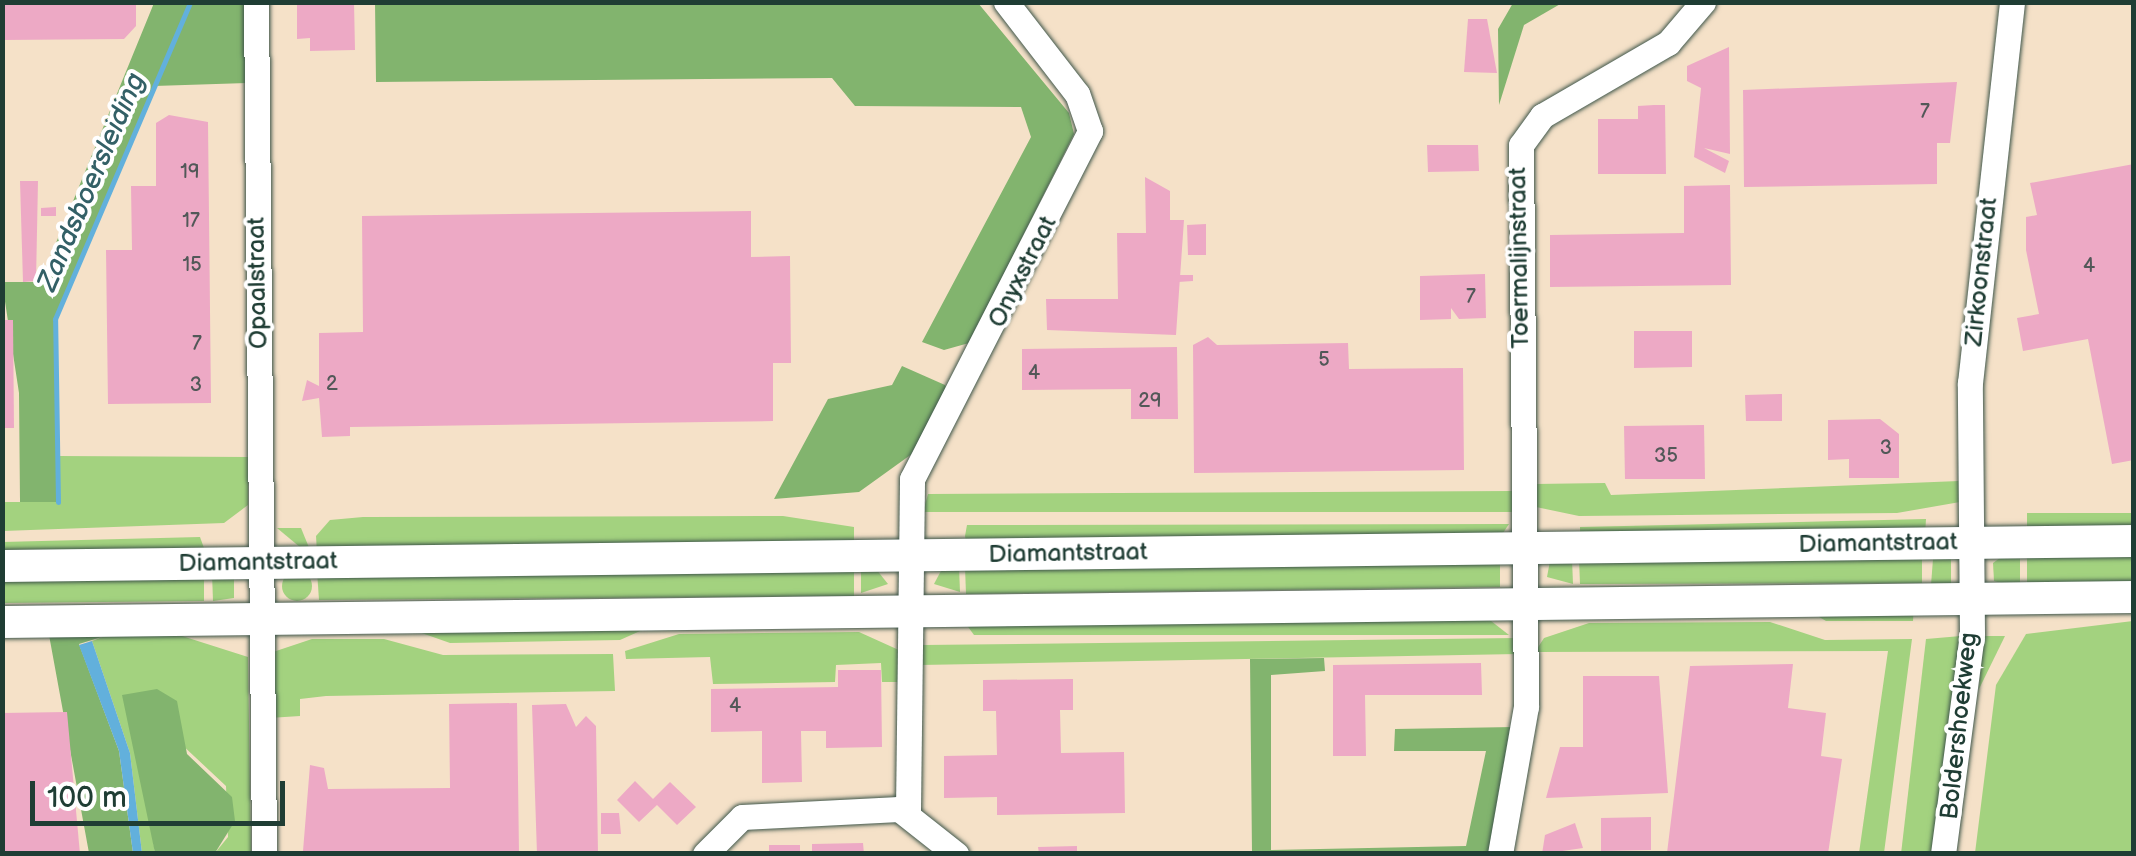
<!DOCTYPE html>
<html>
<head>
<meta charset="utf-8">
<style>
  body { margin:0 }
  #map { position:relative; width:2136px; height:856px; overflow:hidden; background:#f5e1c8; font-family:"Balsamiq Sans",sans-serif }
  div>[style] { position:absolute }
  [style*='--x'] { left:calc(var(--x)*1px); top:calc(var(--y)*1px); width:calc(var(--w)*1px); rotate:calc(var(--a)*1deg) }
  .green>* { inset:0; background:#a3d27f }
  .round { border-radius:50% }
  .forest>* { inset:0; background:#82b46e }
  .water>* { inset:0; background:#62b0dc }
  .stream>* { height:5px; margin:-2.5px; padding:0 2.5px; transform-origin:2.5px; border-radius:2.5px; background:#62b0dc }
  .building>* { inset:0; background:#eda9c5 }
  .roads { filter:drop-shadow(0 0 2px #3f564a) drop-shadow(0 0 2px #3f564a) }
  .minor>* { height:25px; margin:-12.5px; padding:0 12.5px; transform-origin:12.5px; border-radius:12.5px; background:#fff }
  .major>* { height:32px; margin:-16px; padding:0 16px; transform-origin:16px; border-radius:16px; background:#fff }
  span { translate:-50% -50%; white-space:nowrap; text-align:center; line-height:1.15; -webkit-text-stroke:8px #fff; paint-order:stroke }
  .number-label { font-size:20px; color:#525858 }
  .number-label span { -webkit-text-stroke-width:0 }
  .street-label { font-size:25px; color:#1f3d34 }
  .water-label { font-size:28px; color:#336066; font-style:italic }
  .frame { position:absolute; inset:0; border:5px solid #1f3d34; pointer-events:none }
  .scale { position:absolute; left:30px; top:781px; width:255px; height:45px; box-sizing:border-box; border:5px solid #1f3d34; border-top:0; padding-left:12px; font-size:30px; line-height:35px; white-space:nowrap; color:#1f3d34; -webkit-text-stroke:8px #fff; paint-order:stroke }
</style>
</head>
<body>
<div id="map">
  <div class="green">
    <i style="clip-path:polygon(58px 456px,248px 457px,248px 505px,224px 523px,3px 531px,2px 502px,57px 502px)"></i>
    <i style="clip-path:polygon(1959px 481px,1960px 502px,1897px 513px,1579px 516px,1536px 507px,1535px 484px,1605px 483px,1611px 495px)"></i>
    <i style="clip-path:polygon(1512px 491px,1512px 512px,923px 512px,928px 494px)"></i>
    <i style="clip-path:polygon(2027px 513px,2133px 513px,2133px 531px,2027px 531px)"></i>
    <i style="clip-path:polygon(783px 516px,854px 527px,854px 548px,317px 553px,316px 536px,330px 520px,363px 517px)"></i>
    <i style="clip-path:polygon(1926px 519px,1925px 534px,1580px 535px,1580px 527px)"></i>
    <i style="clip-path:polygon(1509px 524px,1497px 542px,967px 546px,965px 536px,967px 525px)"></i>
    <i style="clip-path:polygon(277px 528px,301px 528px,310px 550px,307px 553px)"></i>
    <i style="clip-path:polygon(200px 537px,205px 551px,3px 555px,2px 542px)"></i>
    <i style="clip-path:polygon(1922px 555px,1922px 583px,1580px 584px,1579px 559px)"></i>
    <i style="clip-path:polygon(2004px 555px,2020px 556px,2020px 588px,1994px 581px,1993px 563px)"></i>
    <i style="clip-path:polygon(2027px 555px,2133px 555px,2133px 583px,2027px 584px)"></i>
    <i style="clip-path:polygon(1572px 559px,1573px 584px,1547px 577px,1550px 561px)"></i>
    <i style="clip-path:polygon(1933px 559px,1951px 559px,1951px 584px,1931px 585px)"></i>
    <i style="clip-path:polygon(1500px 562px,1500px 587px,966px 594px,965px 567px)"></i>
    <i style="clip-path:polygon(943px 567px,959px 567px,960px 592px,934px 584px)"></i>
    <i style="clip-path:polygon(854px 568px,854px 596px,319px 600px,317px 571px)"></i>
    <i style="clip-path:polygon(861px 569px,876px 569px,888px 584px,861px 593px)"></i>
    <i class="round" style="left:282px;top:571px;width:30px;height:30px"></i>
    <i style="clip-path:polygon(204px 572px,204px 601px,3px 603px,2px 574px)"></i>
    <i style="clip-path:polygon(212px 573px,234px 576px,234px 598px,213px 601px)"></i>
    <i style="clip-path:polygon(1914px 603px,1913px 621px,1826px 621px,1797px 604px)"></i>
    <i style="clip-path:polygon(1477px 610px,1509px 635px,974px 635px,966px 624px)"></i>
    <i style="clip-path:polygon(382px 619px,667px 619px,620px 640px,450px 643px)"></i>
    <i style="clip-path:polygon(2133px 621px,2133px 853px,1975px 853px,1996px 685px,2026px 634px)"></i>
    <i style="clip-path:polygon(1770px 622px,1825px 640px,1912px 639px,1884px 853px,1859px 853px,1888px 651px,1535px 652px,1544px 638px,1589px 623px)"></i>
    <i style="clip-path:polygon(859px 632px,901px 651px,903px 682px,882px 682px,881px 663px,836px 665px,835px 682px,713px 684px,710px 657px,626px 659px,625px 651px,679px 634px)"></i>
    <i style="clip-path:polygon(108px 635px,182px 636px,248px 657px,251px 853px,215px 853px,228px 837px,226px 786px,179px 742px,178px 713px,142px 767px,155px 853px,142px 853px,130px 753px,92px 641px)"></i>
    <i style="clip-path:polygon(1961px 636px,1931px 853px,1901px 854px,1926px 639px)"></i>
    <i style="clip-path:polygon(1984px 636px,2005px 636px,1979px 689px)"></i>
    <i style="clip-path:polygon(1516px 638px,1518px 654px,920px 665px,923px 645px)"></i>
    <i style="clip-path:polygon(312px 639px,384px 639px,443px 655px,613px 654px,615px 691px,326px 696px,300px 699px,300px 716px,269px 718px,270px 653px)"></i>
  </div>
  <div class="forest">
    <i style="clip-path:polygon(154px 3px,246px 3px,247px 83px,154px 86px,55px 319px,58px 502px,20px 502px,19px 393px,2px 282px,40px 282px)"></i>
    <i style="clip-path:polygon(375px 3px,978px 3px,1069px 113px,1074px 134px,969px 343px,944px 350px,922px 342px,1031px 137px,1021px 107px,855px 106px,832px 78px,376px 82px)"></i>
    <i style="clip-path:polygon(1513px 3px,1562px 3px,1524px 25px,1499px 105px,1498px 29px)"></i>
    <i style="clip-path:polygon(902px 366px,945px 385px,949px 395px,916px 451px,859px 492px,774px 499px,828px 399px,892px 385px)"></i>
    <i style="clip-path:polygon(49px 635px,108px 635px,79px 644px,119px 751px,133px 853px,89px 853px)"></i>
    <i style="clip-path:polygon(1324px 658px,1325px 671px,1271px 675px,1271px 850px,1466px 846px,1486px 751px,1394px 751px,1395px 729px,1514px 727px,1492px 853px,1252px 853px,1250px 659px)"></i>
    <i style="clip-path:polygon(157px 689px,177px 701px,187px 754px,232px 797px,235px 821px,215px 853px,155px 853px,122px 695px)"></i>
  </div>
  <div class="water">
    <i style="clip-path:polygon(92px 641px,130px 753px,142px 853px,133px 853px,119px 751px,79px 645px)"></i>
  </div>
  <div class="stream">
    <i style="--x:58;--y:502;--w:183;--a:-90.9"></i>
    <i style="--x:55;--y:319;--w:345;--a:-66.9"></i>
  </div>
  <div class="building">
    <i style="clip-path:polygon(2px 2px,136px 2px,136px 26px,124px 39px,2px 40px)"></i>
    <i style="clip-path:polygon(297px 2px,354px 2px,355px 50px,310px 51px,310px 38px,297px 39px)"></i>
    <i style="clip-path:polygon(1468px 19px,1487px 19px,1497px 73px,1464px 72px)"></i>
    <i style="clip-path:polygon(1729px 47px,1730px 154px,1704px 148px,1729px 161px,1725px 173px,1694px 157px,1701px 88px,1687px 81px,1687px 66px)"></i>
    <i style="clip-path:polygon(1957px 82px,1950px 143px,1937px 143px,1937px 184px,1744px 187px,1743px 90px)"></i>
    <i style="clip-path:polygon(1654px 105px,1665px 105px,1666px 174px,1598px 174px,1598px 119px,1638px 119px,1638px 106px)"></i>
    <i style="clip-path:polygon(169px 115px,208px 122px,211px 403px,108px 404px,106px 250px,132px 250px,131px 186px,156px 186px,156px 123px)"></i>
    <i style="clip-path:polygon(1427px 145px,1478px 145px,1479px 171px,1428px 172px)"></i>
    <i style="clip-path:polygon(2134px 164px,2134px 460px,2112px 464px,2088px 339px,2023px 351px,2017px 318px,2039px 314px,2026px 250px,2026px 217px,2037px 215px,2030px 183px)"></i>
    <i style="clip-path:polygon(1145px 177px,1170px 191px,1170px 220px,1184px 220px,1176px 335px,1047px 330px,1046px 299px,1118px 299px,1117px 233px,1146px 233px)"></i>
    <i style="clip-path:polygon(20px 181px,38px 181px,36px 281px,23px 282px)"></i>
    <i style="clip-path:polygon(1730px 185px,1731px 285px,1550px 287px,1550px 235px,1684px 233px,1684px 186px)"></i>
    <i style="clip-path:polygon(56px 207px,56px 216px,41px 216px,41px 208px)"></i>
    <i style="clip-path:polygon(751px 211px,751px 257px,790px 256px,791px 363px,773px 363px,773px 421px,350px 427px,350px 436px,322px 437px,319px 398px,302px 401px,307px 380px,319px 386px,319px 333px,363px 332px,362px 216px)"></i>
    <i style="clip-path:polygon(1206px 224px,1206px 255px,1188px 255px,1187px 225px)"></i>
    <i style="clip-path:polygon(1485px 274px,1486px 318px,1459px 319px,1451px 308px,1451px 319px,1420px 320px,1420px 276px)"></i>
    <i style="clip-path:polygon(1178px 275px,1193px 275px,1193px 281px,1178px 282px)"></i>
    <i style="clip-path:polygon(2px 320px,13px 320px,14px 428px,2px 428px)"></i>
    <i style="clip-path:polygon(1634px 331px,1692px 331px,1692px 367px,1634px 368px)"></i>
    <i style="clip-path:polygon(1208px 337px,1217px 345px,1348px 343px,1349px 369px,1463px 368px,1464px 470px,1194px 473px,1193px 345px)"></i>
    <i style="clip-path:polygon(1177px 347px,1178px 419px,1131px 419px,1131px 389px,1022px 390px,1022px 349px)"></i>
    <i style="clip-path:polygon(1782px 394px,1782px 421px,1746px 421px,1745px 395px)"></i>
    <i style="clip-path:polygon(1880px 419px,1899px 434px,1899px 478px,1849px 478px,1849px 459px,1828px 460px,1828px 420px)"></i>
    <i style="clip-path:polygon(1704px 425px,1705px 479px,1625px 479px,1624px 426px)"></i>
    <i style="clip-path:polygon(1481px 663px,1482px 695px,1365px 695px,1366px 756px,1333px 756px,1333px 665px)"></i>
    <i style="clip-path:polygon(1793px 664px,1788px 708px,1826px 713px,1821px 756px,1842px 759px,1828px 854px,1667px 853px,1690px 666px)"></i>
    <i style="clip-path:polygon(838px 670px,881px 670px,882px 747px,826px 748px,826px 731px,801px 731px,802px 782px,762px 783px,762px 731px,711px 732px,711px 689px,838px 687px)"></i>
    <i style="clip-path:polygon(1583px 676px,1659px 676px,1668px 793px,1546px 798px,1560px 747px,1583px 747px)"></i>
    <i style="clip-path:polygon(1073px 679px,1073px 710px,1060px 710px,1061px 753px,1124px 752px,1125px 813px,997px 815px,997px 797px,944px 798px,944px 756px,997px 755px,996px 711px,983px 711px,983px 680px)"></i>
    <i style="clip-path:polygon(517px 703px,519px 854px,303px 851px,310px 765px,324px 768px,328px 789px,450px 788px,449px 704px)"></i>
    <i style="clip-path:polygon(566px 704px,576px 727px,586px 716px,596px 726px,598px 854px,537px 854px,532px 705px)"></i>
    <i style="clip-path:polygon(67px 712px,80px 854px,2px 854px,2px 713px)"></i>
    <i style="clip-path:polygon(635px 781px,653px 799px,670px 782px,696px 807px,677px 825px,657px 805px,639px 822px,617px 800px)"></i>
    <i style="clip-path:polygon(601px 813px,619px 813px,621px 834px,601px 834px)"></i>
    <i style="clip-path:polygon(1651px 817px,1651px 850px,1601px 851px,1601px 818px)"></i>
    <i style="clip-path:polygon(1575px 823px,1583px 848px,1542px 854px,1545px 835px)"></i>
    <i style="clip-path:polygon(863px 843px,864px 854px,812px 854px,812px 844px)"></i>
    <i style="clip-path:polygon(769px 845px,800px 845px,800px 854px,769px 854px)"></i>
    <i style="clip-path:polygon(1077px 846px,1077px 854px,1039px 854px,1038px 847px)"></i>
  </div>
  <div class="roads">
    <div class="minor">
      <i style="--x:256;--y:2;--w:852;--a:89.46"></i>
      <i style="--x:908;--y:810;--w:331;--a:-89.3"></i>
      <i style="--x:912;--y:479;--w:391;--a:-62.9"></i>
      <i style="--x:1090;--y:131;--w:39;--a:-109"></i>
      <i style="--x:1077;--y:94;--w:116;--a:-127.7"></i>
      <i style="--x:705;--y:854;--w:52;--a:-45"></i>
      <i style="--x:742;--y:817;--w:157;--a:-2.9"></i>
      <i style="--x:899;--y:809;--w:73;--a:38.3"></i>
      <i style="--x:1500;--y:854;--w:149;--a:-80"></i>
      <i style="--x:1526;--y:707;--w:562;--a:-90.51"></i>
      <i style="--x:1521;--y:145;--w:36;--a:-54"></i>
      <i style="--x:1542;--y:116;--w:146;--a:-30.1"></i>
      <i style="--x:1668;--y:43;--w:54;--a:-49.5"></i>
      <i style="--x:1943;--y:854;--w:222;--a:-82.5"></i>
      <i style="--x:1972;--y:634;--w:251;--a:-90.5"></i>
      <i style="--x:1970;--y:383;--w:383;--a:-83.7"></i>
    </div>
    <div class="major">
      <i style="--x:2;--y:566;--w:2132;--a:-0.67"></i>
      <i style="--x:2;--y:622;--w:2132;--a:-0.67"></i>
    </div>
  </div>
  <div class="number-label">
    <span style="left:1925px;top:112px">7</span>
    <span style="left:190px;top:172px">19</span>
    <span style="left:191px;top:221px">17</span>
    <span style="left:192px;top:265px">15</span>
    <span style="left:2089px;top:266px">4</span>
    <span style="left:1471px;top:297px">7</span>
    <span style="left:197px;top:344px">7</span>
    <span style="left:1324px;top:360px">5</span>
    <span style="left:1034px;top:373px">4</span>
    <span style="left:332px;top:384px">2</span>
    <span style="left:196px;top:385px">3</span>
    <span style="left:1150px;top:401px">29</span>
    <span style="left:1886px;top:448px">3</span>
    <span style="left:1666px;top:456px">35</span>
    <span style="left:735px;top:706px">4</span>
  </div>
  <div class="street-label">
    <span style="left:1520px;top:258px;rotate:-91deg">Toermalijnstraat</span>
    <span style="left:1023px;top:272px;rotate:-63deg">Onyxstraat</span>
    <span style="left:1982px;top:272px;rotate:-84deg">Zirkoonstraat</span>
    <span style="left:258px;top:283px;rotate:-91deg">Opaalstraat</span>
    <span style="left:1878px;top:544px;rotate:-1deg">Diamantstraat</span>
    <span style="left:1068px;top:554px;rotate:-1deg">Diamantstraat</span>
    <span style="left:258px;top:563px;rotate:-1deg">Diamantstraat</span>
    <span style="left:1960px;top:726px;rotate:-84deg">Boldershoekweg</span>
  </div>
  <div class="water-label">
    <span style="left:92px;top:182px;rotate:-67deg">Zandsboersleiding</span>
  </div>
  <div class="frame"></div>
  <div class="scale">100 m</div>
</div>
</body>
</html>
